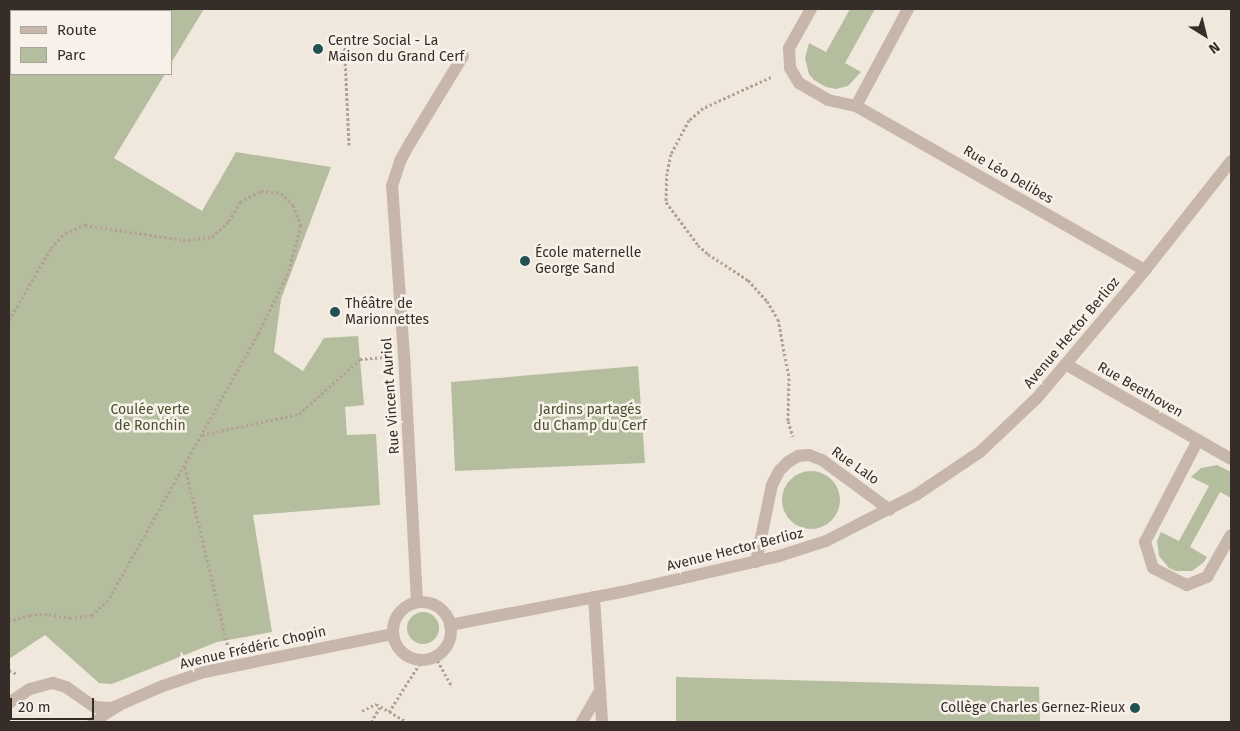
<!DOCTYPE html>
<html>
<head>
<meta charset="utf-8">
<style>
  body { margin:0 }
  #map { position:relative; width:1240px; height:731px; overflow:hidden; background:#f0e7dd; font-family:"Fira Sans",sans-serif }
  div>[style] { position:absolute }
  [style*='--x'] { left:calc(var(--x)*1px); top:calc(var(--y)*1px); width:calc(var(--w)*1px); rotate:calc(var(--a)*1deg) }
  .green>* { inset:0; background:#b4be9e }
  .round { border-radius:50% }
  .path>* { height:3px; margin-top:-1.5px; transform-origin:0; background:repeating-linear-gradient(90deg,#b3a194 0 2.5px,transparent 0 5px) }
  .lane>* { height:11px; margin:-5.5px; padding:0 5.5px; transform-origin:5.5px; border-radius:5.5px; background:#c7b7aa }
  .street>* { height:12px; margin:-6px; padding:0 6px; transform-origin:6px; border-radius:6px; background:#c7b7aa }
  .street>.ring { margin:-6px; padding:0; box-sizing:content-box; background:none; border:12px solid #c7b7aa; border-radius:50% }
  .dots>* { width:14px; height:14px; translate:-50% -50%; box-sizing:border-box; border:2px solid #f8f1e9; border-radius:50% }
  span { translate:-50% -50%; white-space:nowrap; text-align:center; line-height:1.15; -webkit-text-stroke:5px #f8f1e9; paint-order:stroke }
  .poi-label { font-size:14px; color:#362d29 }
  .left { translate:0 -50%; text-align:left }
  .right { translate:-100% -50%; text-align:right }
  .street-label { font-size:14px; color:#362d29 }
  .park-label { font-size:14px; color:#46522f }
  .frame { position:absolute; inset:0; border:10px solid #362d29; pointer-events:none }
  .legend { position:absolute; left:10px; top:10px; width:162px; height:65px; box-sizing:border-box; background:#f8f1e9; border:1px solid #aaa39c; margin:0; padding:6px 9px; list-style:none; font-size:15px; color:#362d29 }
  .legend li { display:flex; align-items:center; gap:10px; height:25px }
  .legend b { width:25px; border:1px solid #aaa39c }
  .north { position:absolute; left:1180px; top:10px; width:50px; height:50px; -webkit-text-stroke:4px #f8f1e9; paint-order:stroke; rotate:144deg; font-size:14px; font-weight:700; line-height:20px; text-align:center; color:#362d29 }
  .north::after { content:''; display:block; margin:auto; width:18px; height:22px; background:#362d29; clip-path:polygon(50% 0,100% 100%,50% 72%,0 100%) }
  .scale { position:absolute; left:10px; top:698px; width:84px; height:22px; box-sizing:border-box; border:2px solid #362d29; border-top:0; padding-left:6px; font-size:15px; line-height:18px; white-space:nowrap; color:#362d29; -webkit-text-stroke:4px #f8f1e9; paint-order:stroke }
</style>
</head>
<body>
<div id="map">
  <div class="green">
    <i style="clip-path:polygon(9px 9px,204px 9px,171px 63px,171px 11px,11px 11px,11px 74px,165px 74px,114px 158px,202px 211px,236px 152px,331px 167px,281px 299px,274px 352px,303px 371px,324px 338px,358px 336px,364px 405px,345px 407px,347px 435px,376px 434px,380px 505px,253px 515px,272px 632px,217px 642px,112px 684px,99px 683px,45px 635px,9px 659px)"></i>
    <i style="clip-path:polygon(850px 9px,875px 9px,845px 63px,861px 72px,848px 86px,836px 89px,826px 87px,814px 80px,809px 74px,805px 58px,807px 51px,809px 43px,826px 52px)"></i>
    <i style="clip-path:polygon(638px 366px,645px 463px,455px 471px,451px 382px)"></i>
    <i style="clip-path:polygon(1217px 465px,1231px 472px,1231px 498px,1220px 492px,1190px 547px,1207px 557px,1204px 562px,1192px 571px,1176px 571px,1169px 568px,1159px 556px,1157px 541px,1161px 532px,1179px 541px,1209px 486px,1191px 477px,1201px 468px)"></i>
    <i class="round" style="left:782px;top:471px;width:58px;height:58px"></i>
    <i class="round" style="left:407px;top:612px;width:32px;height:32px"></i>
    <i style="clip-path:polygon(676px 677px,1039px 687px,1040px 722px,676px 722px)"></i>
  </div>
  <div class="path">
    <i style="--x:38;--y:11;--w:3;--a:-45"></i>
    <i style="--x:344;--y:38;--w:107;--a:87.3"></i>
    <i style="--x:9;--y:62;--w:4;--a:-63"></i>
    <i style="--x:771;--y:77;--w:75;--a:155.5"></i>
    <i style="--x:703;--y:108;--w:18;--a:139"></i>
    <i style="--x:689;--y:120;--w:38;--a:118"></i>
    <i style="--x:671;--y:154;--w:19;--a:102"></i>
    <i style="--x:667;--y:173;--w:29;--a:92"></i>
    <i style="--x:666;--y:202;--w:54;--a:53.3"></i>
    <i style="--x:698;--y:245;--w:13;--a:42"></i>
    <i style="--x:708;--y:254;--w:48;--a:33"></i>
    <i style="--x:748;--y:280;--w:28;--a:48"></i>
    <i style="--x:767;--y:301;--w:21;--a:59"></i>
    <i style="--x:778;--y:319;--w:60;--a:79.4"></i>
    <i style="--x:789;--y:378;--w:43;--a:91.3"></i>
    <i style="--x:788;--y:421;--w:16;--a:72"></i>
    <i style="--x:9;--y:320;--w:83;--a:-59.7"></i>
    <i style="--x:51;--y:248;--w:21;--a:-47"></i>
    <i style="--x:65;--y:233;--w:22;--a:-22"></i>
    <i style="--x:85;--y:225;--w:99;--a:8.7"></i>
    <i style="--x:183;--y:240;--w:29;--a:-6"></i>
    <i style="--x:212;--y:237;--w:23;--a:-43"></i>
    <i style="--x:229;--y:221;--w:22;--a:-60"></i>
    <i style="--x:240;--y:202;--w:24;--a:-28"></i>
    <i style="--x:261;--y:191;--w:20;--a:6"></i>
    <i style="--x:281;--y:193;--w:17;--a:45"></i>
    <i style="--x:293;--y:205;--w:22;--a:68"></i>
    <i style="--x:301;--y:225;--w:50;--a:105.2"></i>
    <i style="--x:288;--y:273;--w:68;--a:116.2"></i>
    <i style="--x:258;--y:334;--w:305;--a:119.4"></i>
    <i style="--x:108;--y:600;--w:22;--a:137"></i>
    <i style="--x:92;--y:615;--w:21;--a:172"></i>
    <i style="--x:71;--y:618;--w:24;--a:-171"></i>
    <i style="--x:47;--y:614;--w:17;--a:177"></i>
    <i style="--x:30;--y:615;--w:22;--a:164"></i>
    <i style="--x:202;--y:435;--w:99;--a:-12.2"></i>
    <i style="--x:299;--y:414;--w:82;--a:-42"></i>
    <i style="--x:360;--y:359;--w:24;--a:-5"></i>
    <i style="--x:185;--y:467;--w:185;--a:76.6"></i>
    <i style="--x:435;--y:656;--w:35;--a:61"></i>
    <i style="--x:9;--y:670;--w:9;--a:27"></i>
    <i style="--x:362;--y:711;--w:16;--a:-27"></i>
    <i style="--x:376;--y:704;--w:36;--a:30"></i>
    <i style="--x:389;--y:712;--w:62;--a:-57.6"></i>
    <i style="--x:371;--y:722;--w:17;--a:-59"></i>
  </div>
  <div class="lane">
    <i style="--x:92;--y:722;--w:31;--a:-32"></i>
  </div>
  <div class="street">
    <i style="--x:811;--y:9;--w:45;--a:119.4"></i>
    <i style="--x:789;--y:48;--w:20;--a:87"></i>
    <i style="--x:790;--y:68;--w:17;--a:59"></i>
    <i style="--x:799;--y:83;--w:34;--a:30"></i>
    <i style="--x:828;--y:100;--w:29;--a:12"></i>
    <i style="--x:856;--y:106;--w:332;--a:29.6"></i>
    <i style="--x:856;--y:106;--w:110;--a:-61.8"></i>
    <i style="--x:1067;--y:365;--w:189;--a:29.8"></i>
    <i style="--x:1198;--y:440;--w:115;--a:117.5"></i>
    <i style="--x:1145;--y:542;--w:27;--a:73"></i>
    <i style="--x:1153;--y:568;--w:38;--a:27"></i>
    <i style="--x:1187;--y:585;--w:22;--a:-22"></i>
    <i style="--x:1207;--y:577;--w:48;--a:-60.3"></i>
    <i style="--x:756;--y:562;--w:79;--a:-78.3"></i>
    <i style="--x:772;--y:485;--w:16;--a:-63"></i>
    <i style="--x:779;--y:471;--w:13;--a:-45"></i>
    <i style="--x:788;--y:462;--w:12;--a:-31"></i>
    <i style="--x:798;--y:456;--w:11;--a:-5"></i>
    <i style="--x:809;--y:455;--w:14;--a:21"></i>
    <i style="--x:822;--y:460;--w:84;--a:36.3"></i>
    <i style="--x:594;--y:597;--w:125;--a:86.3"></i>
    <i style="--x:417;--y:602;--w:246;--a:-93"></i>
    <i style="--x:404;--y:356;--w:170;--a:-94"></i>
    <i style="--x:392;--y:186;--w:26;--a:-72"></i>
    <i style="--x:400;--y:161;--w:21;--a:-61"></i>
    <i style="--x:410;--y:143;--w:102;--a:-58.7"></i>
    <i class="ring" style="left:393px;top:602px;width:46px;height:46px"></i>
    <i style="--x:450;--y:625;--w:175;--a:-10.9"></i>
    <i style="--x:622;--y:592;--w:161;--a:-12.9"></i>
    <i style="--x:779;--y:556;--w:49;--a:-17.7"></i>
    <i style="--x:826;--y:541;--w:101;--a:-27.1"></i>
    <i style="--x:916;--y:495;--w:77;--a:-33.9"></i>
    <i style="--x:980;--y:452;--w:79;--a:-43.5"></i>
    <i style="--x:1037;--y:398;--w:167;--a:-49.8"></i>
    <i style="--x:1145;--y:270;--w:139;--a:-51.7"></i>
    <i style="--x:9;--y:703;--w:25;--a:-34"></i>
    <i style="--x:30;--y:689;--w:24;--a:-15"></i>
    <i style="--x:53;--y:683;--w:14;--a:17"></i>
    <i style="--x:66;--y:687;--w:35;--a:35"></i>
    <i style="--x:95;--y:707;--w:17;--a:3"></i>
    <i style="--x:112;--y:708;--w:52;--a:-23.6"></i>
    <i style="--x:160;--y:687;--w:46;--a:-18.8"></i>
    <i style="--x:204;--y:672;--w:193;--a:-11.4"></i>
    <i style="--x:582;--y:722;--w:36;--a:-60"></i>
  </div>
  <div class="dots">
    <i style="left:318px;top:49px;background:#225154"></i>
    <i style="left:525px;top:261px;background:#225154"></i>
    <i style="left:335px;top:312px;background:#225154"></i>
    <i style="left:1135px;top:708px;background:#225154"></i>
  </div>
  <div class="poi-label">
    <span class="left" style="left:328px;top:49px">Centre Social - La<br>Maison du Grand Cerf</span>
    <span class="left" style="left:535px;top:261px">École maternelle<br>George Sand</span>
    <span class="left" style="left:345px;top:312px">Théâtre de<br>Marionnettes</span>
    <span class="right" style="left:1125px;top:708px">Collège Charles Gernez-Rieux</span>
  </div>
  <div class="street-label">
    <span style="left:1008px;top:175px;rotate:30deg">Rue Léo Delibes</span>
    <span style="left:1072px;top:333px;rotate:-50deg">Avenue Hector Berlioz</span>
    <span style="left:1140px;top:390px;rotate:30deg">Rue Beethoven</span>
    <span style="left:391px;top:396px;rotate:-94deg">Rue Vincent Auriol</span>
    <span style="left:855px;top:466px;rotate:35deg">Rue Lalo</span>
    <span style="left:735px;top:550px;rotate:-14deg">Avenue Hector Berlioz</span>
    <span style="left:253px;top:648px;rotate:-13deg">Avenue Frédéric Chopin</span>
  </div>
  <div class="park-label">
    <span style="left:150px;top:418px">Coulée verte<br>de Ronchin</span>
    <span style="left:590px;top:418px">Jardins partagés<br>du Champ du Cerf</span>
  </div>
  <div class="frame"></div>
  <ul class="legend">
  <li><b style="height:6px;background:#c7b7aa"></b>Route</li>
  <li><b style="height:14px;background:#b4be9e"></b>Parc</li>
  </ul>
  <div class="north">N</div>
  <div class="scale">20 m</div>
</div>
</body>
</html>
